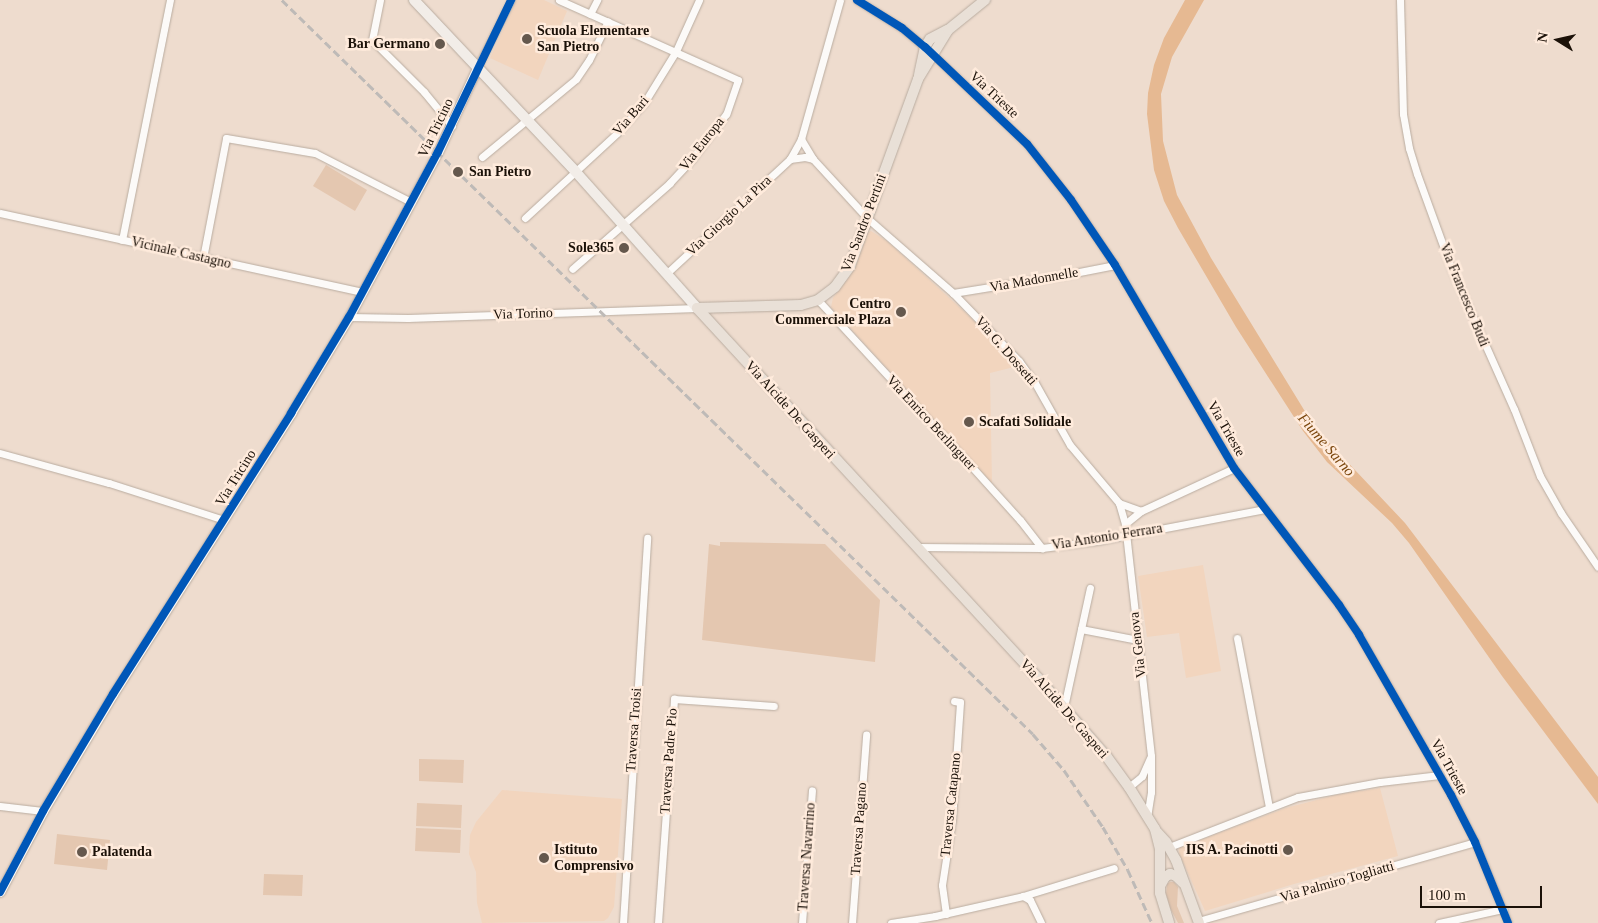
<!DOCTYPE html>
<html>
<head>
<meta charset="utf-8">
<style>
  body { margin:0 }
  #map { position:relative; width:1598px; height:923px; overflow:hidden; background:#eedcce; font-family:"Times New Roman",serif }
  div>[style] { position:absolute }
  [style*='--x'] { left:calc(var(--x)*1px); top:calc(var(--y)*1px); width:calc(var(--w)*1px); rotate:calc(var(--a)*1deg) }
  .built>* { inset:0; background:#f2d5be }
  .green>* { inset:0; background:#e4c7b0 }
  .water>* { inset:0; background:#e6b992 }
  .roads { filter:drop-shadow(0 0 1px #b9aca0) drop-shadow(0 0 1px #b9aca0) }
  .minor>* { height:7px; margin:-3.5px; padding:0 3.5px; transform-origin:3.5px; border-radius:3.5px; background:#fcfaf8 }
  .tertiary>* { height:9px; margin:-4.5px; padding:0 4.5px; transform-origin:4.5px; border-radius:4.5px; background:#fcfaf8 }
  .secondary>* { height:10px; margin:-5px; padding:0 5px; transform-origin:5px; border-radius:5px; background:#f2ede8 }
  .primary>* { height:10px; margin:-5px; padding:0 5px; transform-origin:5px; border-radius:5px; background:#e9e0d7 }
  .rail>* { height:2.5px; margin-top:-1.25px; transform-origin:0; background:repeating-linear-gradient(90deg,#bebab7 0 8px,transparent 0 12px) }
  .cycleway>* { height:8px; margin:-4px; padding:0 4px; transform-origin:4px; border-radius:4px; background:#0057b8 }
  .dots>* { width:14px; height:14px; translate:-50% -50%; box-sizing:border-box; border:2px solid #ffebdc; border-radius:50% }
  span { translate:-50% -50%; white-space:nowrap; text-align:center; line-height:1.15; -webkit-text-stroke:5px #ffebdc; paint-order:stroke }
  .poi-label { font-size:14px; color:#1b1108; font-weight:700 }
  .left { translate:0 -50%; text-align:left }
  .right { translate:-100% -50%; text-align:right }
  .street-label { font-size:14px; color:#1b1108 }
  .water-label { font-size:15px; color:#7b460c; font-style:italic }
  .north { position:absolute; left:1533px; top:15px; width:50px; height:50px; -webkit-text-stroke:4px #ffebdc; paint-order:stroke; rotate:280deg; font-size:14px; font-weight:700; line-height:20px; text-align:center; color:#1b1108 }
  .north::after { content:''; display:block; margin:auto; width:18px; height:22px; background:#1b1108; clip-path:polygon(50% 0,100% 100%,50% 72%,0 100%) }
  .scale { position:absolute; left:1420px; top:886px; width:122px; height:22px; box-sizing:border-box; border:2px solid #1b1108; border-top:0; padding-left:6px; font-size:15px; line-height:18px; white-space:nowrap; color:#1b1108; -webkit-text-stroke:4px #ffebdc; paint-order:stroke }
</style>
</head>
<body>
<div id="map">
  <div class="built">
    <i style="clip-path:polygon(517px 0,544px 0,567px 11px,538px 80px,490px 58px)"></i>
    <i style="clip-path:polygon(871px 231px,888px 242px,968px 315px,1018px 366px,990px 373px,992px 483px,831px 307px,833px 298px,851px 274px,867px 233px)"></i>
    <i style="clip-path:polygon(1203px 565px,1221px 671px,1186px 678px,1179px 633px,1147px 637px,1138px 576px)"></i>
    <i style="clip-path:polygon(1380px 788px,1398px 856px,1294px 884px,1205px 911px,1179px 853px,1179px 848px,1286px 808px,1336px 795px)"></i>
    <i style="clip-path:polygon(502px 790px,622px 799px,614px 907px,608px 918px,604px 921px,482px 923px,477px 903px,476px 872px,469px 854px,470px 835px,476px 822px)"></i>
  </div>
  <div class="green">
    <i style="clip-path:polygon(326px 165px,367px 190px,355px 211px,313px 186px)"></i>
    <i style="clip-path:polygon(720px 542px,825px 544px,880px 600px,875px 662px,702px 640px,709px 544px,720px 546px)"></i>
    <i style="clip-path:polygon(419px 759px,464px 760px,463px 783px,419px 781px)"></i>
    <i style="clip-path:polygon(417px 803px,462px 805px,461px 828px,416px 826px)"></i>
    <i style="clip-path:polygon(416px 828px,461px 830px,460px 853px,415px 851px)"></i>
    <i style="clip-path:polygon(57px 834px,110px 840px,107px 870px,54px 864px)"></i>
    <i style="clip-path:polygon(264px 874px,303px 875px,302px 896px,263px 895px)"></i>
    <i style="clip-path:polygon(1170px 882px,1174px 882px,1178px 887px,1177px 906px,1184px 923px,1178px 923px,1170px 908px,1166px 894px,1167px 884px)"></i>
  </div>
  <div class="water">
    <i style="clip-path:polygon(1185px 0,1204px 0,1172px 57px,1161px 94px,1163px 141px,1177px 195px,1211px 258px,1309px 418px,1321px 434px,1405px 523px,1598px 777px,1598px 804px,1502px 676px,1409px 543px,1392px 523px,1327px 462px,1303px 431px,1236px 327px,1178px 228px,1164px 201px,1154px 170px,1147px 114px,1148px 93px,1154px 65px,1164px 38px)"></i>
  </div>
  <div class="roads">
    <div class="minor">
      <i style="--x:380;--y:0;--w:41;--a:101.3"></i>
      <i style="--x:372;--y:40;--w:74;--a:45"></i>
      <i style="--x:424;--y:92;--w:44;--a:50.5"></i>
      <i style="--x:559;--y:0;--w:196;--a:24.1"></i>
      <i style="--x:738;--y:80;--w:36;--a:109"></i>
      <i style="--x:726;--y:114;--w:56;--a:127.1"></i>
      <i style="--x:692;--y:159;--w:33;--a:133"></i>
      <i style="--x:670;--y:183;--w:130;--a:138.7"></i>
      <i style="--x:857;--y:0;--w:53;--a:31.9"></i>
      <i style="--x:902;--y:28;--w:30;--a:40"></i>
      <i style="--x:925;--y:47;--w:141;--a:43.6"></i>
      <i style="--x:1027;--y:144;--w:71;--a:51.8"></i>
      <i style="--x:1071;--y:200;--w:78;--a:55.9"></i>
      <i style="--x:1115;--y:265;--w:235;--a:59.6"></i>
      <i style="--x:1234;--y:468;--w:173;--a:52.5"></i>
      <i style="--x:1339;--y:605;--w:36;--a:56"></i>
      <i style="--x:1359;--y:635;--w:185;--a:60.1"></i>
      <i style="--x:1451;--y:795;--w:53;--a:62.9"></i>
      <i style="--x:1475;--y:842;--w:87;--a:67.8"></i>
      <i style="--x:1400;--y:0;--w:114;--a:88.5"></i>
      <i style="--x:1403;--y:114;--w:35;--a:80"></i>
      <i style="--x:1409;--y:148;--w:27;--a:73"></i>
      <i style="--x:1417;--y:174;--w:102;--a:70"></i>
      <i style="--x:1452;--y:270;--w:152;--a:66"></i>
      <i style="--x:1514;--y:409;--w:72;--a:68.8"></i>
      <i style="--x:1540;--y:476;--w:43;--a:60.4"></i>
      <i style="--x:1561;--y:513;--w:65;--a:55.6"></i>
      <i style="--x:590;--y:14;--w:16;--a:-63"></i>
      <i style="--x:477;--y:68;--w:76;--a:-63.4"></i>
      <i style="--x:801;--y:139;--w:23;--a:59"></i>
      <i style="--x:813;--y:159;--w:80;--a:47.5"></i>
      <i style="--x:867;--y:218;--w:114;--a:41.1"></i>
      <i style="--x:953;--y:293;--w:95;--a:45.9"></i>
      <i style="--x:1019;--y:361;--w:27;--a:54"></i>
      <i style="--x:1035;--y:383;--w:71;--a:60.6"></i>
      <i style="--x:1070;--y:445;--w:76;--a:49.8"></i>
      <i style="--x:1119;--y:503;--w:22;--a:74"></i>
      <i style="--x:1125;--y:524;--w:233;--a:83.6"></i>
      <i style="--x:1151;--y:756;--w:36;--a:90"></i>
      <i style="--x:1151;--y:792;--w:24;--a:99"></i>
      <i style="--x:482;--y:157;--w:122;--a:-39.7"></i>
      <i style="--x:576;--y:79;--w:23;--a:-56"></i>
      <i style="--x:589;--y:60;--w:43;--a:-64"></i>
      <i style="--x:790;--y:159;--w:15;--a:-8"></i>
      <i style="--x:805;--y:157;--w:8;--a:14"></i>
      <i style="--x:0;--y:213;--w:371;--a:12.3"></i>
      <i style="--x:525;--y:218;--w:125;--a:-42.7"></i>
      <i style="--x:617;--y:133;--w:40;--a:-48"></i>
      <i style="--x:644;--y:103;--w:61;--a:-58.4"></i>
      <i style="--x:676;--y:51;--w:56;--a:-65.7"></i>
      <i style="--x:122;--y:240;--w:245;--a:-78.7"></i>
      <i style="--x:203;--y:258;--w:122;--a:-79.1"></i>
      <i style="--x:226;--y:138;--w:90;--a:9.6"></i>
      <i style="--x:315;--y:153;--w:108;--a:27"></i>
      <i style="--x:667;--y:273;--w:168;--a:-42.8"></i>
      <i style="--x:790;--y:159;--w:23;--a:-61"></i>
      <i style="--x:801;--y:139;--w:144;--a:-74.3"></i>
      <i style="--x:953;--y:293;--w:112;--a:-9.2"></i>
      <i style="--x:1064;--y:275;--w:52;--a:-11.1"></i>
      <i style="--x:818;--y:300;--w:214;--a:47.3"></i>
      <i style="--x:963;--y:457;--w:85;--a:47.9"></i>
      <i style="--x:1020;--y:520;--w:36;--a:52"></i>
      <i style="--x:349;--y:317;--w:59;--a:1"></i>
      <i style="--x:408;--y:318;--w:289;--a:-2"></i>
      <i style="--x:0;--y:453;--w:113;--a:15.4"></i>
      <i style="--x:109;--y:483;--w:121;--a:17.8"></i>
      <i style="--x:1119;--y:503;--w:23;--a:20"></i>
      <i style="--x:1125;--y:524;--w:21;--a:-39"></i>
      <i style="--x:1141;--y:511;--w:102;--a:-24.8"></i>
      <i style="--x:917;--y:547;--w:125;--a:0.5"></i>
      <i style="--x:1042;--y:548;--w:55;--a:-7.3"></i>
      <i style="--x:1097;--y:541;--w:171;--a:-10.8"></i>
      <i style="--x:1081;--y:629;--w:58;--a:10.9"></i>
      <i style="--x:1237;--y:638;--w:172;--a:79.3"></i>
      <i style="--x:1064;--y:707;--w:122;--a:-77.7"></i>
      <i style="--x:1129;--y:787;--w:17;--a:-40"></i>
      <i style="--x:1142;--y:776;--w:20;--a:-66"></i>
      <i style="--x:0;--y:806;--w:43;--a:6.6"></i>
      <i style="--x:1169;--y:847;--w:138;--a:-21.2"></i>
      <i style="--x:1298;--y:797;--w:83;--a:-10.4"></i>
      <i style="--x:1380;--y:782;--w:60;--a:-6.7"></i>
      <i style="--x:1023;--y:896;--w:8;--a:30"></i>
      <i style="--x:1030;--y:900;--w:25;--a:64"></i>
      <i style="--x:946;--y:914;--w:29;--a:-98"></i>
      <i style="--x:942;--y:885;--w:66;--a:-81.3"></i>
      <i style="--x:952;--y:820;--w:118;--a:-86.1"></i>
      <i style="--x:960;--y:702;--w:6;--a:-171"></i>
      <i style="--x:1198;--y:921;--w:288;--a:-15.9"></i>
      <i style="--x:623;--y:923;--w:386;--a:-86.4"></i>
      <i style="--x:658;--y:923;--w:225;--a:-85.9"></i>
      <i style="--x:674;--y:699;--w:100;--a:4"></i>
      <i style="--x:802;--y:923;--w:133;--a:-85.7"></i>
      <i style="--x:852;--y:923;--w:189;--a:-85.7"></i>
      <i style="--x:891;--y:923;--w:45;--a:-9"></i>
      <i style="--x:935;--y:916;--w:90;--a:-12.8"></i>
      <i style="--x:1023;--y:896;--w:95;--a:-17.1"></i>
      <i style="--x:1439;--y:923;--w:66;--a:-12.3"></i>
    </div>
    <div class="tertiary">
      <i style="--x:0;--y:892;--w:92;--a:-62"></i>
      <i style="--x:43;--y:811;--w:136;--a:-59.1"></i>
      <i style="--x:113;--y:694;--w:333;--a:-57.6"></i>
      <i style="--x:291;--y:413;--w:112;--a:-58.9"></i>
      <i style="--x:349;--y:317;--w:187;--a:-61.7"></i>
      <i style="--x:438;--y:152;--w:93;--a:-65.1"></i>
    </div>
    <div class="secondary">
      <i style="--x:414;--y:0;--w:235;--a:46.7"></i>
      <i style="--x:575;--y:171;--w:183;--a:48.3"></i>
    </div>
    <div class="primary">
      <i style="--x:919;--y:75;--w:29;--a:-78"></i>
      <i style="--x:925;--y:47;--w:9;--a:-58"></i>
      <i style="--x:930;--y:39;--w:19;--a:-28"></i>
      <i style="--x:697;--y:308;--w:503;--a:47.34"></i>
      <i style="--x:1038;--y:678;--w:105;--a:48.9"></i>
      <i style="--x:1107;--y:757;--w:37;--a:54"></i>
      <i style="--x:1129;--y:787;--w:49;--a:58.2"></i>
      <i style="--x:1155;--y:829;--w:21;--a:76"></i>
      <i style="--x:1160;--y:849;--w:44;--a:90"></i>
      <i style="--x:1160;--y:893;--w:31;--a:73"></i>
      <i style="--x:697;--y:308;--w:104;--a:-1.7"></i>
      <i style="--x:801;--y:305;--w:18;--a:-16"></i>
      <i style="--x:818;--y:300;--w:21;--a:-37"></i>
      <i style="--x:835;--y:287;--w:26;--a:-54"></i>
      <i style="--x:850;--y:266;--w:199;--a:-70"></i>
      <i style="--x:918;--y:79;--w:57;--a:-58.5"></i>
      <i style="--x:948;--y:30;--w:48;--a:-39"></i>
      <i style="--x:1157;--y:832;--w:13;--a:48"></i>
      <i style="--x:1166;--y:842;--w:21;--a:61"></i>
      <i style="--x:1176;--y:860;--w:67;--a:69.9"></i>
      <i style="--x:1160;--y:886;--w:10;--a:-61"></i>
      <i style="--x:1165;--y:877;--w:6;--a:-31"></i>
      <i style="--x:1170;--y:874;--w:6;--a:18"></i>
      <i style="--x:1176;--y:876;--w:10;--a:45"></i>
    </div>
  </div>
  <div class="rail">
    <i style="--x:282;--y:0;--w:1050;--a:44.34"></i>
    <i style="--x:1033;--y:734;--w:48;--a:49.3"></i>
    <i style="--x:1064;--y:770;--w:69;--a:55.6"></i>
    <i style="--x:1103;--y:827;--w:50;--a:59.8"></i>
    <i style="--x:1128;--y:870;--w:58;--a:65.6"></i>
  </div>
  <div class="cycleway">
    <i style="--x:857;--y:0;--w:53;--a:31.9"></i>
    <i style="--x:902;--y:28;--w:30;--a:40"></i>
    <i style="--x:925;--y:47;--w:141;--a:43.6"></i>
    <i style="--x:1027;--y:144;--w:71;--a:51.8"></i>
    <i style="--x:1071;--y:200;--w:78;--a:55.9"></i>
    <i style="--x:1115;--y:265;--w:235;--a:59.6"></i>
    <i style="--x:1234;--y:468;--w:173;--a:52.5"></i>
    <i style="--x:1339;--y:605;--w:36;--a:56"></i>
    <i style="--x:1359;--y:635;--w:185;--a:60.1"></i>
    <i style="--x:1451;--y:795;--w:53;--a:62.9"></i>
    <i style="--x:1475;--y:842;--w:87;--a:67.8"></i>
    <i style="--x:0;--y:892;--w:92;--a:-62"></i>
    <i style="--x:43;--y:811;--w:136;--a:-59.1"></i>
    <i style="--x:113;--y:694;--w:333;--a:-57.6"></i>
    <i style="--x:291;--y:413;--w:112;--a:-58.9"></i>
    <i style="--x:349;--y:317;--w:187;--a:-61.7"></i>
    <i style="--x:438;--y:152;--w:169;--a:-64.3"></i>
  </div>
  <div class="dots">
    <i style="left:527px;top:39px;background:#65584d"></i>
    <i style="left:440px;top:44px;background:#65584d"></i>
    <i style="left:458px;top:172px;background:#65584d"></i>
    <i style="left:624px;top:248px;background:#65584d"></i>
    <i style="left:901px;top:312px;background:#65584d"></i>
    <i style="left:969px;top:422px;background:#65584d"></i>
    <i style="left:1288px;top:850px;background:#65584d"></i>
    <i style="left:82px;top:852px;background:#65584d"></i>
    <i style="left:544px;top:858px;background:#65584d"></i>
  </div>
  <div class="poi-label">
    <span class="left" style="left:537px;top:39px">Scuola Elementare<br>San Pietro</span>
    <span class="right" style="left:430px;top:44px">Bar Germano</span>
    <span class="left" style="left:469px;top:172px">San Pietro</span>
    <span class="right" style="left:614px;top:248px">Sole365</span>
    <span class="right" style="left:891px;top:312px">Centro<br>Commerciale Plaza</span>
    <span class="left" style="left:979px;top:422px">Scafati Solidale</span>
    <span class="left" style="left:554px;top:858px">Istituto<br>Comprensivo</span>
    <span class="right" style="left:1278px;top:850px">IIS A. Pacinotti</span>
    <span class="left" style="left:92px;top:852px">Palatenda</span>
  </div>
  <div class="street-label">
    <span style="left:994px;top:95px;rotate:43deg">Via Trieste</span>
    <span style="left:631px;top:116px;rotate:-49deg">Via Bari</span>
    <span style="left:436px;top:128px;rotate:-64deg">Via Tricino</span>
    <span style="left:702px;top:144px;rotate:-52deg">Via Europa</span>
    <span style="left:729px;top:216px;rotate:-43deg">Via Giorgio La Pira</span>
    <span style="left:864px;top:223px;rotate:-69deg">Via Sandro Pertini</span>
    <span style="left:181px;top:253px;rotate:13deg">Vicinale Castagno</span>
    <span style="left:1034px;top:280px;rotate:-10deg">Via Madonnelle</span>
    <span style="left:1464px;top:295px;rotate:68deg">Via Francesco Budi</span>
    <span style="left:523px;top:314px;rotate:-2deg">Via Torino</span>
    <span style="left:1006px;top:351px;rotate:49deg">Via G. Dossetti</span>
    <span style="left:790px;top:410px;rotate:48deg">Via Alcide De Gasperi</span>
    <span style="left:931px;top:423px;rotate:47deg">Via Enrico Berlinguer</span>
    <span style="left:1226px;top:429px;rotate:60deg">Via Trieste</span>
    <span style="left:236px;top:478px;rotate:-58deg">Via Tricino</span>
    <span style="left:1107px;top:537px;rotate:-9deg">Via Antonio Ferrara</span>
    <span style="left:1138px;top:645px;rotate:-96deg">Via Genova</span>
    <span style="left:1064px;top:709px;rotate:49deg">Via Alcide De Gasperi</span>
    <span style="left:634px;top:730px;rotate:-86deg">Traversa Troisi</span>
    <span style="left:669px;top:761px;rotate:-86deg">Traversa Padre Pio</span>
    <span style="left:1449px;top:767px;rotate:61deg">Via Trieste</span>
    <span style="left:951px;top:805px;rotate:-84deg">Traversa Catapano</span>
    <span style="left:859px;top:829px;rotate:-86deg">Traversa Pagano</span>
    <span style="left:807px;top:857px;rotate:-86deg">Traversa Navarrino</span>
    <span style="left:1337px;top:882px;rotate:-16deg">Via Palmiro Togliatti</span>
  </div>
  <div class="water-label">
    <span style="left:1326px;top:445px;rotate:49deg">Fiume Sarno</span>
  </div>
  <div class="north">N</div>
  <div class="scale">100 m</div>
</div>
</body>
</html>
